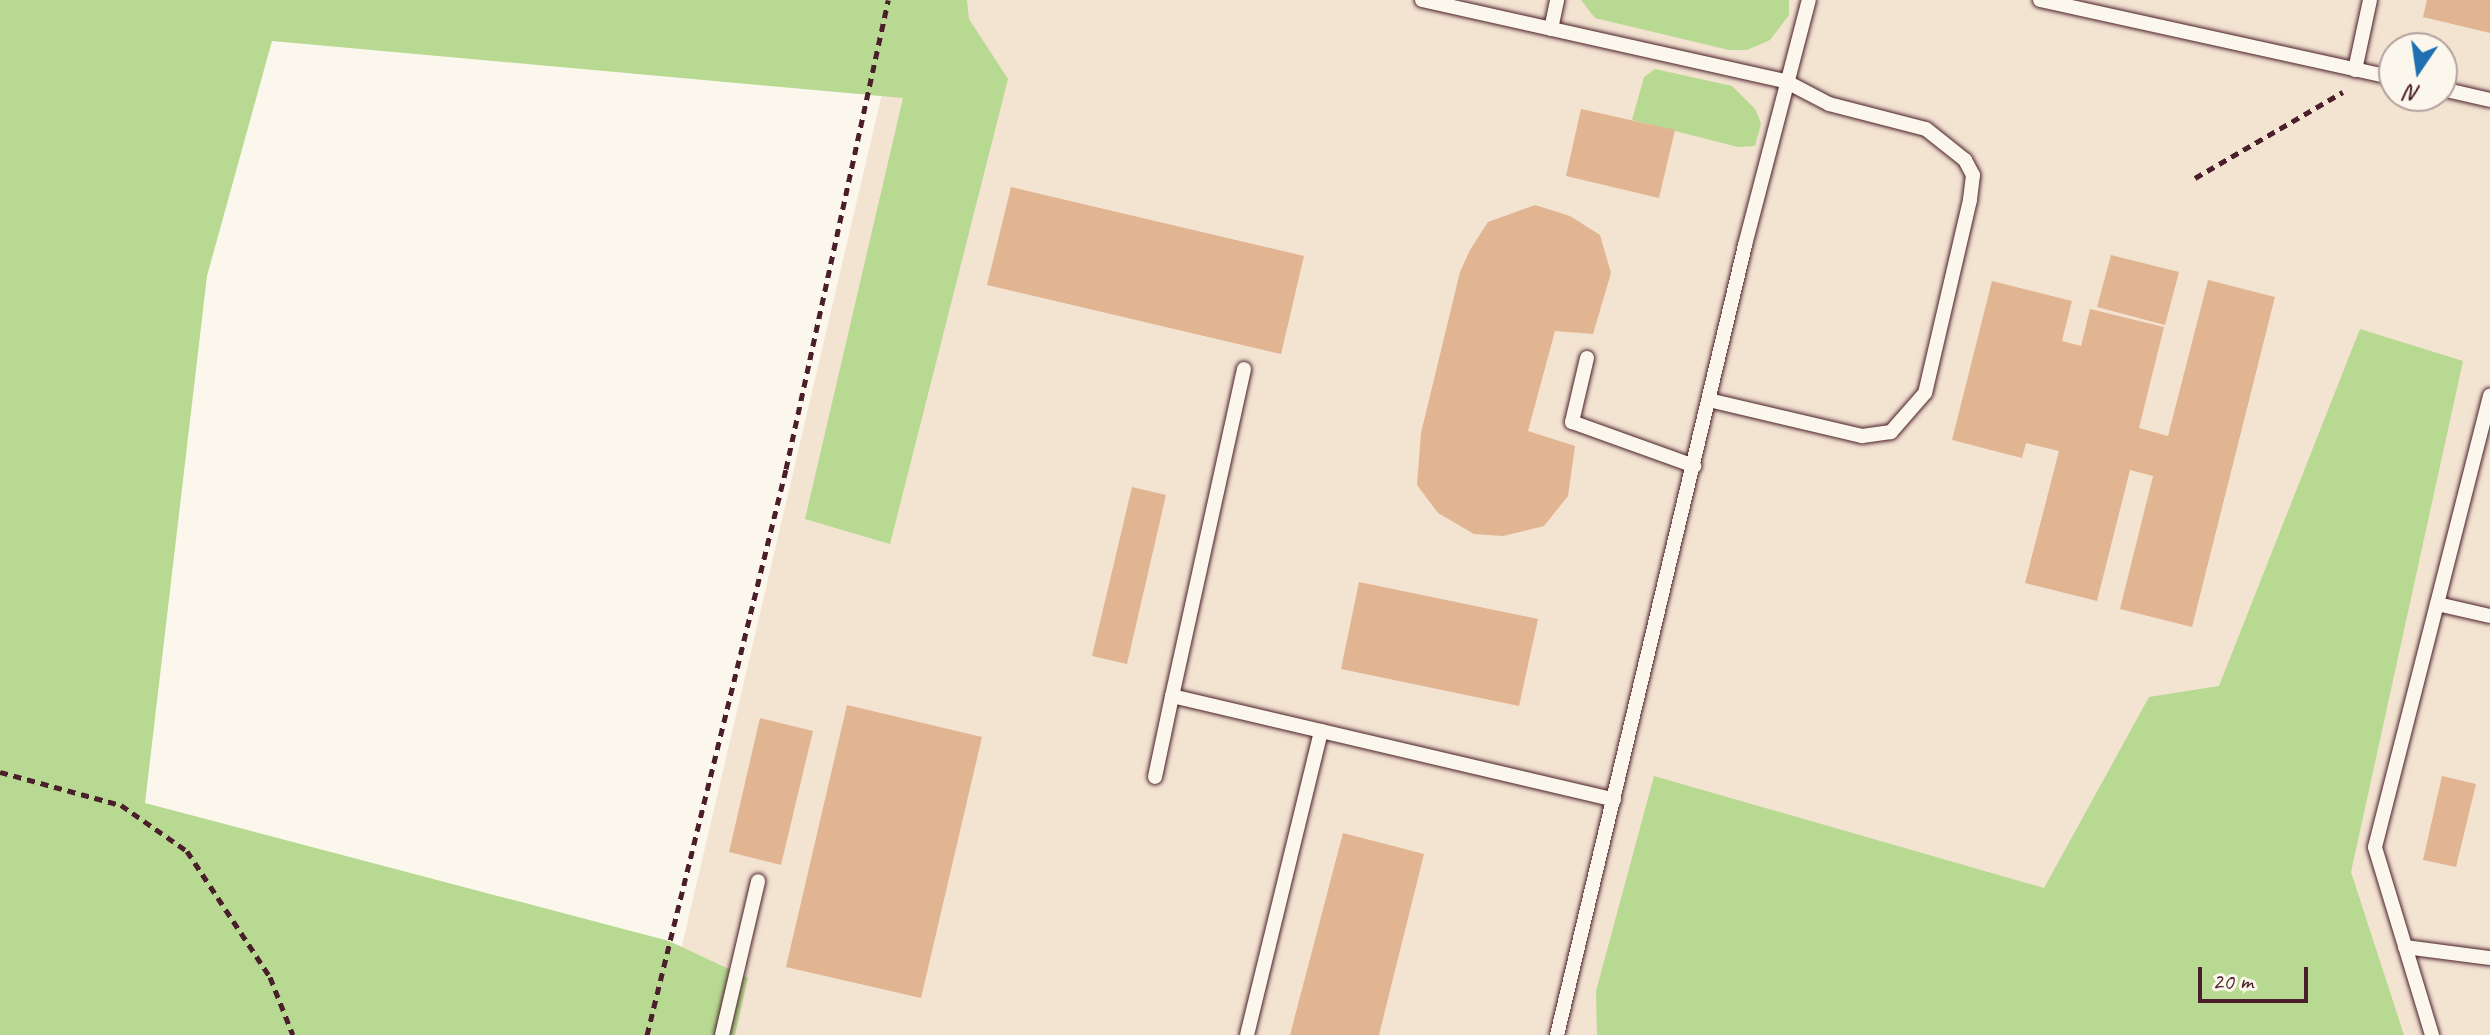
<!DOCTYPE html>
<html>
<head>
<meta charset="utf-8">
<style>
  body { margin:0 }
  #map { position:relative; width:2490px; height:1035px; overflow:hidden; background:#fbf7ec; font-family:Caveat,sans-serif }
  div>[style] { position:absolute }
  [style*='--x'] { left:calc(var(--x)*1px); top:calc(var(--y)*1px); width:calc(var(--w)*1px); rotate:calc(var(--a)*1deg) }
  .built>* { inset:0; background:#f3e3d1 }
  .green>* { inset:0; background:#b7d992 }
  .building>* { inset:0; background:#e1b592 }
  .path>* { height:5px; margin-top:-2.5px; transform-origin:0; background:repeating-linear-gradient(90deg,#4a1f2b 0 8px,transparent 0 14px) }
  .roads { filter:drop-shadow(0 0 2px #4a1f2b) drop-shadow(0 0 2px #4a1f2b) }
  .service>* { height:14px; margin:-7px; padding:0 7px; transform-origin:7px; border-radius:7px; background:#fbf7ec }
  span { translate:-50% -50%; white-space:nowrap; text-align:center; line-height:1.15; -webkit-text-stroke:6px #fbf7ec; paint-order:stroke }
  .north { position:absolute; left:2378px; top:32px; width:80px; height:80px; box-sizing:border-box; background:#fbf7ec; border:2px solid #b4a19f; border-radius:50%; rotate:193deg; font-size:22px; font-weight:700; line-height:32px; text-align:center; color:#4a1f2b }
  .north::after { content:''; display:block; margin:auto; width:28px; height:36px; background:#1f6fb2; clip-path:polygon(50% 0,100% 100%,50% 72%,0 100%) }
  .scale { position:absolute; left:2198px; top:967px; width:110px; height:36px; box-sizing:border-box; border:4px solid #4a1f2b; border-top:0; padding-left:10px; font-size:24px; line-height:28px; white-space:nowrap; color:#4a1f2b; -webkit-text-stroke:6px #fbf7ec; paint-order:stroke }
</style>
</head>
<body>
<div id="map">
  <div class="built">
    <i style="clip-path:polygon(evenodd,904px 0,2490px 0,2490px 1035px,661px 1035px,904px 0,2394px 48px,2442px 48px,2442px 96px,2394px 96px,2394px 48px)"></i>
  </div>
  <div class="green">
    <i style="clip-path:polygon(0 0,967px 0,969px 19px,1008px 79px,890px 544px,805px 519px,903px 98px,272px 41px,207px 276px,145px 803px,669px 941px,748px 978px,735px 1035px,0 1035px)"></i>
    <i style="clip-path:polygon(1581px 0,1789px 0,1789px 15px,1770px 40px,1747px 50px,1729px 50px,1595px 18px)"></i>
    <i style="clip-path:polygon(1655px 69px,1732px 86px,1756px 110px,1761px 124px,1755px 146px,1738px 147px,1632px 120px,1644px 77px)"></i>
    <i style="clip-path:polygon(2360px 329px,2463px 361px,2351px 872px,2404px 1035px,1597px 1035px,1596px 991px,1654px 776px,2044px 888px,2149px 697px,2219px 686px)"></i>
  </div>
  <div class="building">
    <i style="clip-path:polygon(2427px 0,2490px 0,2490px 33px,2423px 17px)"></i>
    <i style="clip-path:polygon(1581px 109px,1675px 130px,1659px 198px,1566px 176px)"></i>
    <i style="clip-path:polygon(1011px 187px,1304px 256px,1281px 354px,987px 285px)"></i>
    <i style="clip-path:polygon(1535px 205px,1570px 216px,1600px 235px,1611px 273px,1593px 334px,1555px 331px,1528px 431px,1575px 446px,1568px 496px,1544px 526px,1503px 536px,1474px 534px,1438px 513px,1417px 485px,1421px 433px,1460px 272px,1470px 250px,1488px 222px)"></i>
    <i style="clip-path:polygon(2111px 255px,2179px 272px,2165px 325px,2097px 307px)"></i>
    <i style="clip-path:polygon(2208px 280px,2275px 297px,2192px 627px,2120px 609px,2153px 476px,2130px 470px,2097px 601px,2025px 583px,2059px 451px,2026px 443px,2022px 458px,1952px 440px,1992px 281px,2072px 301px,2062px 341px,2081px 346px,2090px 309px,2164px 327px,2139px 428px,2168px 436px)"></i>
    <i style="clip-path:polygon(1132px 487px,1166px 495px,1127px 664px,1092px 656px)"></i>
    <i style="clip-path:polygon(1359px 582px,1538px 619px,1519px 706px,1341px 669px)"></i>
    <i style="clip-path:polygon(847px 705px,982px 737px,921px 998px,786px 967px)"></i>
    <i style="clip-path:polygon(760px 718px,813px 731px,781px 865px,729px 852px)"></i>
    <i style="clip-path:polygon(2442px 776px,2476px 784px,2456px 867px,2423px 860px)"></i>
    <i style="clip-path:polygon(1343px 833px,1424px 854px,1379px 1035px,1290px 1035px)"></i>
  </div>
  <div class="path">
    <i style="--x:2195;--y:178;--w:171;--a:-30.2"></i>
    <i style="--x:0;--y:772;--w:125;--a:15.3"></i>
    <i style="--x:121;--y:805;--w:80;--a:34.9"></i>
    <i style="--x:187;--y:851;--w:151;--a:56.6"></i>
    <i style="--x:270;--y:977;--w:62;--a:68.4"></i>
    <i style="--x:647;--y:1035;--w:583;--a:-76.2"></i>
    <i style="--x:786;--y:469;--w:480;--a:-77.7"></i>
  </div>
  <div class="roads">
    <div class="service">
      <i style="--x:1422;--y:0;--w:372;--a:12.6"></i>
      <i style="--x:1785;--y:81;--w:50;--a:27.6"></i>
      <i style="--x:1829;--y:104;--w:100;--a:14.5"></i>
      <i style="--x:1926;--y:129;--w:50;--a:38.5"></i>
      <i style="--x:1965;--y:160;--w:17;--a:62"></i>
      <i style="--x:1973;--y:175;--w:25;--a:97"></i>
      <i style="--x:1970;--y:200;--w:198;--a:103.1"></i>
      <i style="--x:1925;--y:393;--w:52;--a:131.1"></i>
      <i style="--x:1891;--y:432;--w:29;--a:172"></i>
      <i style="--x:1862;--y:436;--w:157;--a:-166.8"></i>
      <i style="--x:2040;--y:0;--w:362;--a:12.4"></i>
      <i style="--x:1551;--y:29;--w:30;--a:-78"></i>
      <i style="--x:2355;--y:70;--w:72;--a:-77.9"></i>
      <i style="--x:2442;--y:89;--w:49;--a:12.9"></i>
      <i style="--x:1587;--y:358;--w:66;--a:103.2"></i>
      <i style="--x:1572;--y:422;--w:130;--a:19.8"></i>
      <i style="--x:1244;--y:369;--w:335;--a:102.4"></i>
      <i style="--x:1172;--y:696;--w:454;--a:13.2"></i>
      <i style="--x:2437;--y:604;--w:54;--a:12.8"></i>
      <i style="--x:1155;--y:777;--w:83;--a:-78.1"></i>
      <i style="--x:2405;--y:947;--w:86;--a:7.4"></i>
      <i style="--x:722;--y:1035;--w:158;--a:-76.8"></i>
      <i style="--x:1247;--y:1035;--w:313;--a:-76.3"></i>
      <i style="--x:1557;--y:1035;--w:812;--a:-76.61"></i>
      <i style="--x:1745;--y:245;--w:253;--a:-75.4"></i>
      <i style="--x:2432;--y:1035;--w:196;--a:-106.9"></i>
      <i style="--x:2375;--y:847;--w:466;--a:-75.7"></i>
    </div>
  </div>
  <div class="north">N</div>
  <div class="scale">20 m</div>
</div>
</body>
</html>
